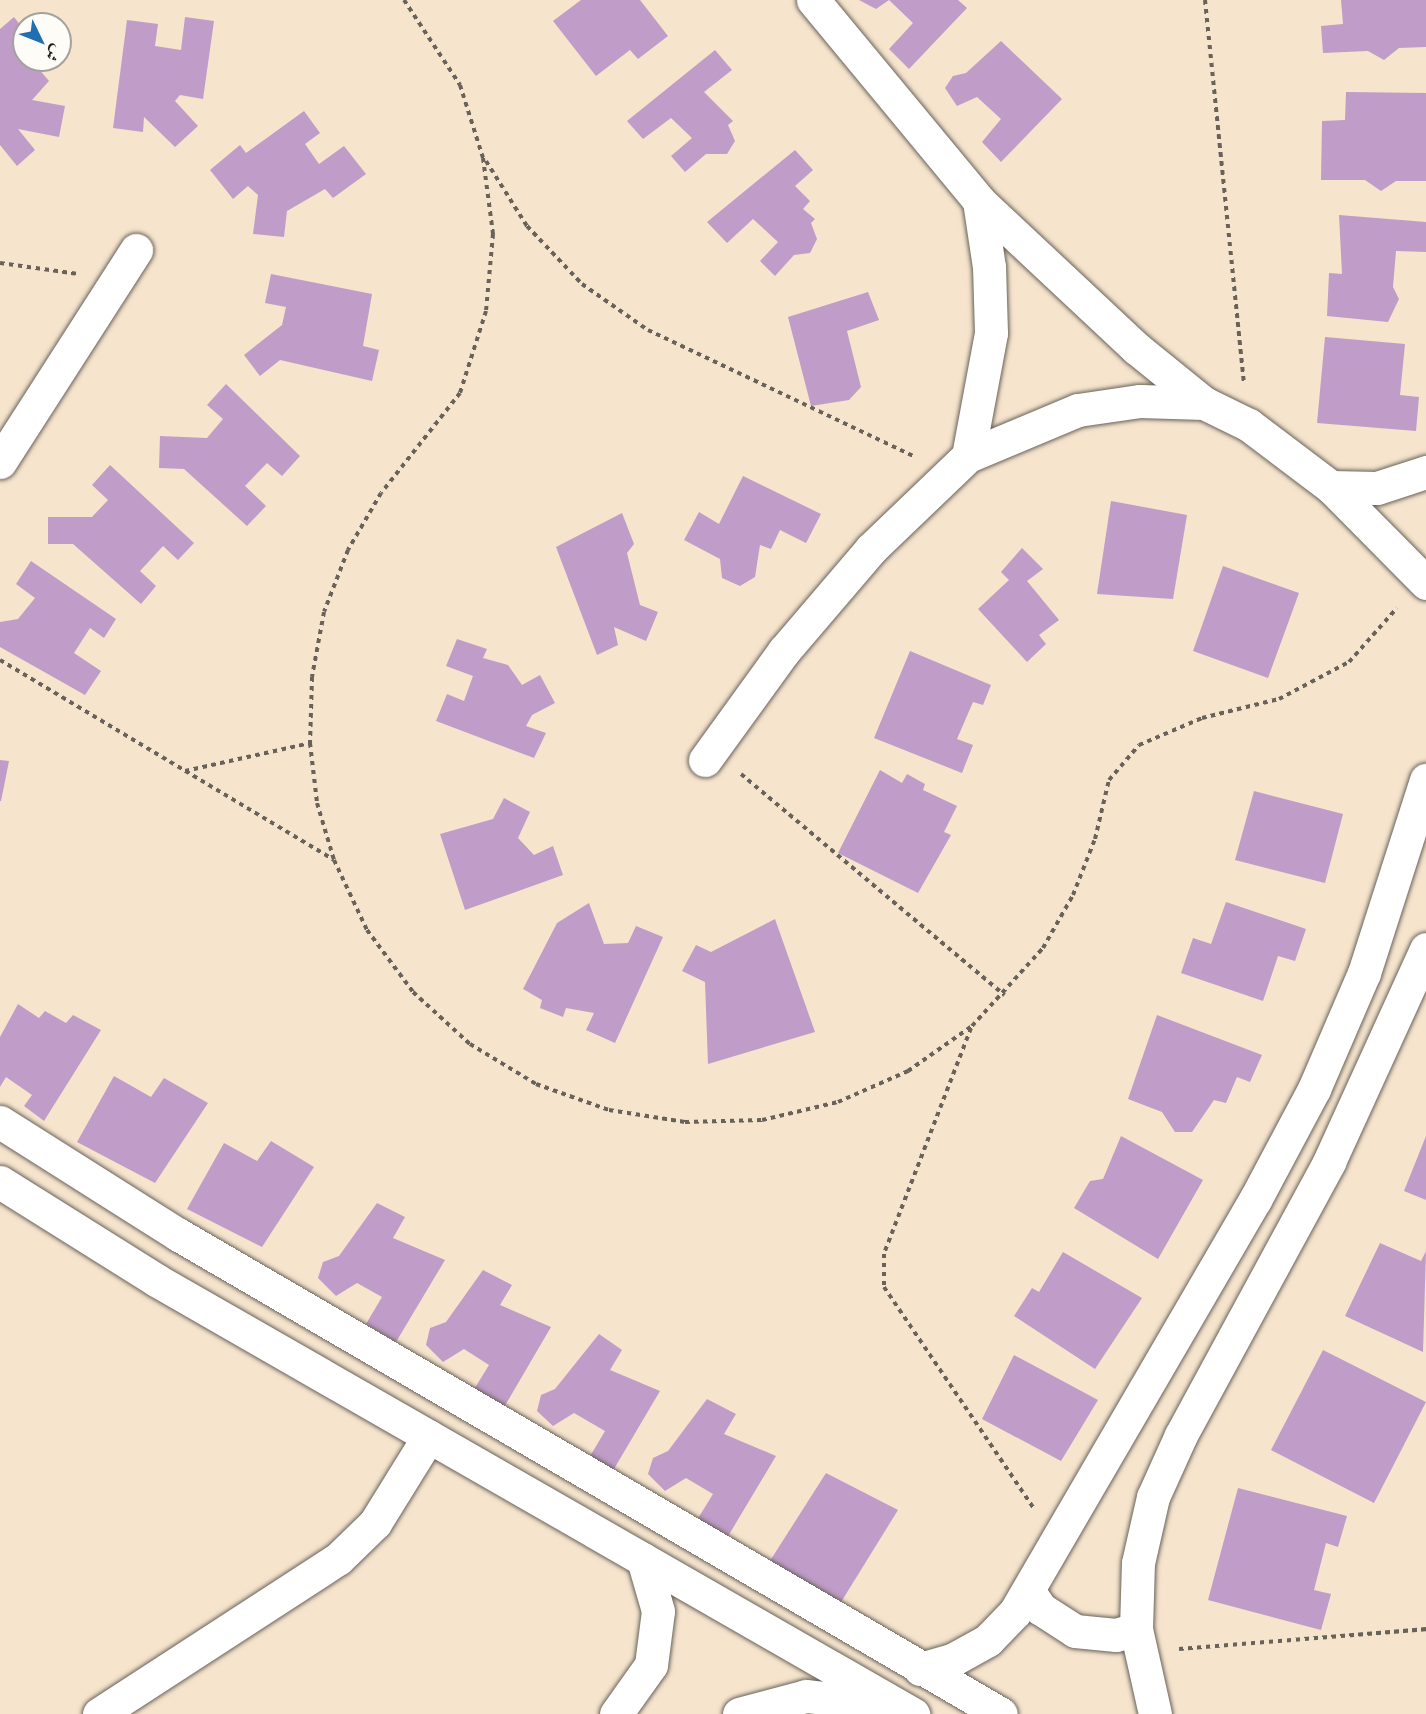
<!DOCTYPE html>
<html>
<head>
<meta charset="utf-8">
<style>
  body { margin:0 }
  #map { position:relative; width:1426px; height:1714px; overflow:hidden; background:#f6e4cd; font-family:Cardo,Amiri,serif }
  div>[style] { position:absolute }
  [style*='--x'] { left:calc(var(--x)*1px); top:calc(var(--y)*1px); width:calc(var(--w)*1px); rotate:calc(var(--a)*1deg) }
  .building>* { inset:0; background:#c09cc9 }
  .path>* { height:4px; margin-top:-2px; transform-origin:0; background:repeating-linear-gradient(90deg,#68625a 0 4.5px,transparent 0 9px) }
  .roads { filter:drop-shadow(0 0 2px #68625a) drop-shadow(0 0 2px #68625a) }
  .minor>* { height:33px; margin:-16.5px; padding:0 16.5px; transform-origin:16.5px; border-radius:16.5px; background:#fff }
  span { translate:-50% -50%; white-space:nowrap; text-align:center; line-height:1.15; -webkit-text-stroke:4.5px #fdfcf7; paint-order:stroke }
  .north { position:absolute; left:12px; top:12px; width:60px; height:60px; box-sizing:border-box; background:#fdfcf7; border:2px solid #a3a29f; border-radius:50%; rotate:133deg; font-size:16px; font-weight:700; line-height:24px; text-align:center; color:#1c1c1c }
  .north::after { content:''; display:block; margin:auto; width:21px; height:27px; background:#1f6fb2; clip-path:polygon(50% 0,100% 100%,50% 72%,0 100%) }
</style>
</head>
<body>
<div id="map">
  <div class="building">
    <i style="clip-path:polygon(581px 0,640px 0,668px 36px,638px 59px,630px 50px,596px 76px,553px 21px)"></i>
    <i style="clip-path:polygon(859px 0,958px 0,967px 8px,909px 69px,889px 49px,913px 23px,889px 0,876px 9px)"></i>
    <i style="clip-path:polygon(1341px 0,1426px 0,1426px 47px,1399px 48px,1384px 60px,1368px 51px,1323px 53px,1321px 26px,1343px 24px)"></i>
    <i style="clip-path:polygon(14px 17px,24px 30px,24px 60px,31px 60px,49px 81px,32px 100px,65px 106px,59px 137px,18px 129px,35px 150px,17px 166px,0 145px,0 29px)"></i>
    <i style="clip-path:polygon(185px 17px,214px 21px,203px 99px,180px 95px,175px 101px,198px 126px,175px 147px,144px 117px,143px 132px,113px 128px,127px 20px,158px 24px,155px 46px,181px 50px)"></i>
    <i style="clip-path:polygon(1001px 41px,1062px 99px,1001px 162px,982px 142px,1001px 119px,977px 97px,957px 106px,945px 88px,953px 76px,966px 73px)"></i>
    <i style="clip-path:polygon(715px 50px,732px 70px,704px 92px,733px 121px,728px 125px,735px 141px,727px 154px,706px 154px,685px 172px,671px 156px,692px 138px,671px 118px,643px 139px,627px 121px)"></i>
    <i style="clip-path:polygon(1346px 92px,1426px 93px,1426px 181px,1396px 181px,1381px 191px,1365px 180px,1321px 180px,1322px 121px,1345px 120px)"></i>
    <i style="clip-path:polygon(304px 111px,320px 133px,305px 144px,319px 164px,344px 146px,366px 174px,333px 198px,325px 189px,287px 211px,284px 237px,253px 234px,258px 195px,248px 186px,233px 199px,210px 170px,240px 145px,246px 153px)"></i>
    <i style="clip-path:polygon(795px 150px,813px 170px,795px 186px,810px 201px,803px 209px,815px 219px,811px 223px,817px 239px,810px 253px,794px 255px,775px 276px,760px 261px,778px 242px,753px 219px,727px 243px,707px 222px)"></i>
    <i style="clip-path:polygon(1339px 215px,1426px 222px,1426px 252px,1396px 251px,1393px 287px,1399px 299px,1388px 322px,1327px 316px,1329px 273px,1342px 274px)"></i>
    <i style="clip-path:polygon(271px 274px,372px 294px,363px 346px,379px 350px,372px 381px,280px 360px,260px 376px,244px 355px,282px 325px,286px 307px,265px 303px)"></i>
    <i style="clip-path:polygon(868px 292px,879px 320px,847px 331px,861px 387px,849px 400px,811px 406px,788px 317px)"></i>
    <i style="clip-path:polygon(1325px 337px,1405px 344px,1400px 395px,1419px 397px,1416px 431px,1317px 423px)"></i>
    <i style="clip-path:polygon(226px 384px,300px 456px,282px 476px,267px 463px,245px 486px,266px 506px,247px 526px,184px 469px,159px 468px,160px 436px,207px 438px,223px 419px,207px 405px)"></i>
    <i style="clip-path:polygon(110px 465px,194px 543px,178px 560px,163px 546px,140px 571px,156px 586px,141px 604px,73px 544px,48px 544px,48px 517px,92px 517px,108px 500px,92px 485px)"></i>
    <i style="clip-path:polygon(743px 476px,821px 514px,806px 543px,780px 530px,771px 549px,760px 545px,755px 577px,740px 586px,722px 578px,720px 559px,684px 540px,699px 512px,719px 524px)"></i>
    <i style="clip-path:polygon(1111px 501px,1187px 515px,1173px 599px,1097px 594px)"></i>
    <i style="clip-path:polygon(622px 513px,634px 544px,627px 553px,640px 605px,658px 612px,646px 641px,614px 627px,618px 645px,597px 655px,556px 547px)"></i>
    <i style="clip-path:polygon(1022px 548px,1043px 569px,1027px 581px,1059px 620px,1039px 635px,1046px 644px,1027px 662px,978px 609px,1009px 580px,1001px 572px)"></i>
    <i style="clip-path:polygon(31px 561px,116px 619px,104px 638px,90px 628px,74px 653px,101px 671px,85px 695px,0 647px,0 622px,18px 619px,35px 598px,16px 584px)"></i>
    <i style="clip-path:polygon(1223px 566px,1299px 593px,1268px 678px,1193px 651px)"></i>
    <i style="clip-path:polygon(457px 639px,487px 649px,483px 658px,508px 665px,522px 685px,540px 675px,555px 703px,532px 715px,526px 726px,546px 733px,534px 758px,436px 721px,447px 694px,464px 701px,473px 676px,446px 666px)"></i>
    <i style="clip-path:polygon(910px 651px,991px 685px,983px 705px,973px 702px,957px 739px,973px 745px,962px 773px,874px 738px)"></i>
    <i style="clip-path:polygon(0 760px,9px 761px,1px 801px,0 801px)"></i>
    <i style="clip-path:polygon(880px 770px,902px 783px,907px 774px,925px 784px,923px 790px,957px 806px,944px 832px,951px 835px,918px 893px,838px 853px)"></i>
    <i style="clip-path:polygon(1254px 791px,1343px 814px,1325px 883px,1235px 860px)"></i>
    <i style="clip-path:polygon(504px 798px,530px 812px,518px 838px,534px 855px,553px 846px,563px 875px,465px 910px,440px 834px,493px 819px)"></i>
    <i style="clip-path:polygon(1226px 902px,1306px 929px,1295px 961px,1278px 956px,1263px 1001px,1181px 973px,1193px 938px,1211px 944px)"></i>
    <i style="clip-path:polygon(589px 903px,604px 944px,628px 943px,636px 926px,663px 937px,615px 1043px,586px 1030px,594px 1013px,566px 1008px,563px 1017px,540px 1008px,542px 1000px,523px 989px,557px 923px)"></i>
    <i style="clip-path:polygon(775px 919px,815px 1032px,708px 1064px,705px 982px,682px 971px,696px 945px,711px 952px)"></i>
    <i style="clip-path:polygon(18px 1004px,39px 1018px,45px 1011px,66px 1023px,73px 1015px,101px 1030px,44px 1121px,24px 1106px,32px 1095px,6px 1077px,0 1087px,0 1037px)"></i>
    <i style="clip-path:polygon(1157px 1015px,1262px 1055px,1250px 1082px,1237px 1077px,1226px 1103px,1214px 1100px,1192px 1132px,1175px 1132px,1162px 1112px,1128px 1099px)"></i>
    <i style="clip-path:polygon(114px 1076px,151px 1097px,164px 1078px,208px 1103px,155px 1183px,77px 1142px)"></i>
    <i style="clip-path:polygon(1121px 1136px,1203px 1180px,1158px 1259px,1074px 1208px,1090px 1181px,1103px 1179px)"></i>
    <i style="clip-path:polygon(1426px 1136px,1426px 1200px,1404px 1191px)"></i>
    <i style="clip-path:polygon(271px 1141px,314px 1167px,262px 1247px,187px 1209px,224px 1143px,257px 1161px)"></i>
    <i style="clip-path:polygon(377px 1203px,405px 1217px,393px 1238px,445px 1260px,396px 1342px,366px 1324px,382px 1297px,357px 1283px,336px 1296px,318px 1278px,323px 1262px,339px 1256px)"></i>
    <i style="clip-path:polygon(1380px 1243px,1421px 1261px,1426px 1251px,1423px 1352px,1345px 1316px)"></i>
    <i style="clip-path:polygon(1063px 1252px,1142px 1298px,1095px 1369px,1014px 1316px,1032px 1288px,1039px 1292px)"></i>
    <i style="clip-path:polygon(483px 1270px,512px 1285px,500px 1305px,551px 1327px,503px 1409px,473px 1391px,489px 1365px,464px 1349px,443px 1362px,426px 1345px,430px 1328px,446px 1322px)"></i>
    <i style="clip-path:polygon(599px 1334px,622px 1350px,610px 1370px,660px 1391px,611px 1474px,589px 1458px,605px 1431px,574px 1413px,553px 1426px,537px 1411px,541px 1395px,555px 1389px)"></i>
    <i style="clip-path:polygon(1323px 1350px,1426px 1402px,1374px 1503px,1271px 1450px)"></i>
    <i style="clip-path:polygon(1014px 1355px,1098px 1400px,1061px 1461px,982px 1419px)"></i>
    <i style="clip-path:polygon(707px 1399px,736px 1414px,724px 1434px,776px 1456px,727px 1538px,697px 1520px,713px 1494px,686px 1478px,665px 1491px,648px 1474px,653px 1458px,668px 1451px)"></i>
    <i style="clip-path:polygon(826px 1473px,898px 1510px,838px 1607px,768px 1564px)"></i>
    <i style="clip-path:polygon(1238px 1488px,1347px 1516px,1338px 1547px,1326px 1543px,1314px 1590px,1331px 1594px,1321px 1630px,1208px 1600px)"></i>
  </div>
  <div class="path">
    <i style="--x:404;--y:0;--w:102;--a:56.6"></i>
    <i style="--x:460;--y:85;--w:77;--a:72.5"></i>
    <i style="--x:483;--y:158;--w:77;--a:82.5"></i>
    <i style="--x:493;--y:234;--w:77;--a:95.2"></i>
    <i style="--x:486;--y:311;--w:86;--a:107.6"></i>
    <i style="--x:460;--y:393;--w:127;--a:128.3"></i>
    <i style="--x:381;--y:493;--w:66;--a:120.1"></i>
    <i style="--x:348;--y:550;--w:66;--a:111.2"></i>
    <i style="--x:324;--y:612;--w:66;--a:100.5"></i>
    <i style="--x:312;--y:677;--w:66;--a:91.7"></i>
    <i style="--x:310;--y:743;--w:60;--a:83.3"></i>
    <i style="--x:317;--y:803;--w:59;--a:73.4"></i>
    <i style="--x:334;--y:860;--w:77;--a:64.8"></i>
    <i style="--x:367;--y:930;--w:77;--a:53.4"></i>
    <i style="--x:413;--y:992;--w:77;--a:42.4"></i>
    <i style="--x:470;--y:1044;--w:77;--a:31.2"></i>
    <i style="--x:536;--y:1084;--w:77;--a:19.6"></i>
    <i style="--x:609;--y:1110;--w:77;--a:9"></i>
    <i style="--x:685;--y:1122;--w:77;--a:-1.5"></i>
    <i style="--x:762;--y:1120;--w:78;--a:-13.3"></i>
    <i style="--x:838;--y:1102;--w:77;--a:-23.9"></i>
    <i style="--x:908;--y:1071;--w:78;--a:-35.1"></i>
    <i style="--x:972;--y:1026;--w:105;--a:-47.7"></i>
    <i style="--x:1043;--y:948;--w:61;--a:-60.5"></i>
    <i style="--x:1073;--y:895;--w:60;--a:-68.6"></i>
    <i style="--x:1095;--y:839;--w:61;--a:-76.7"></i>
    <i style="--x:1109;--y:780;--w:46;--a:-49.4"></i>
    <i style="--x:1139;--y:745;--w:69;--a:-23.2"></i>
    <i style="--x:1202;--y:718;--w:79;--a:-13.9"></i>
    <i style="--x:1279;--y:699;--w:79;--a:-27.9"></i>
    <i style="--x:1349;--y:662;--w:72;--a:-48.4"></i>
    <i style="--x:1205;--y:0;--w:383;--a:84.2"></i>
    <i style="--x:486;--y:161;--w:77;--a:57.8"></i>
    <i style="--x:527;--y:226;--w:80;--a:46.5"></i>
    <i style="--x:582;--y:284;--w:80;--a:34.9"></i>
    <i style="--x:648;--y:330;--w:296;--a:25.4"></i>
    <i style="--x:0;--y:263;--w:79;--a:8"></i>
    <i style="--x:0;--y:660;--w:389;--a:30.9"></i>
    <i style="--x:185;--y:771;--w:128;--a:-12.6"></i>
    <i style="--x:741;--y:774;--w:344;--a:40"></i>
    <i style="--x:971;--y:1028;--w:242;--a:111.1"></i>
    <i style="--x:884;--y:1254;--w:33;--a:90"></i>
    <i style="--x:884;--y:1287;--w:266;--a:55.9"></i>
    <i style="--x:1179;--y:1649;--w:248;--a:-4.6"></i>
  </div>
  <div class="roads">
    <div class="minor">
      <i style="--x:813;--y:0;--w:261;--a:50.4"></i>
      <i style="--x:979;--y:201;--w:215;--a:43.1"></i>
      <i style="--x:1136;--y:348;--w:87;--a:39"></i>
      <i style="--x:1204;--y:403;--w:50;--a:26.1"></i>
      <i style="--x:1249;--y:425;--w:103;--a:37.1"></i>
      <i style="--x:1331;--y:487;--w:135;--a:45.3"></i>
      <i style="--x:968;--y:456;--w:125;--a:-79.4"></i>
      <i style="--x:991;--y:333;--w:66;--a:-91.7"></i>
      <i style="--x:989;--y:267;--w:67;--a:-98.6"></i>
      <i style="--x:0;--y:462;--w:252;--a:-57.3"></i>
      <i style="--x:1331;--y:487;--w:46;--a:1.2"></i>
      <i style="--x:1377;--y:488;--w:52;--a:-18.1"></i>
      <i style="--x:705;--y:760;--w:135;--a:-54.1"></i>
      <i style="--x:784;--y:651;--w:134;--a:-49.5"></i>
      <i style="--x:871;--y:549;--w:134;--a:-43.8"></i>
      <i style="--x:968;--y:456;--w:119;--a:-22.7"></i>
      <i style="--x:1078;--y:410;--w:63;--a:-8.3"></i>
      <i style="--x:1140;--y:401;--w:64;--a:1.8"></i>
      <i style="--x:0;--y:1122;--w:212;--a:32.3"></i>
      <i style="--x:179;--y:1235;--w:951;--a:30.23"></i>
      <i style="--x:0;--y:1182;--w:184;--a:32.1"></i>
      <i style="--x:156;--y:1280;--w:873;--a:29.83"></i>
      <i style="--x:1029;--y:1592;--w:21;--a:55"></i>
      <i style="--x:1041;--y:1609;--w:40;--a:32.9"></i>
      <i style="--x:1075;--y:1631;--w:41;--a:5.6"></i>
      <i style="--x:1116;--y:1635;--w:21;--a:-17"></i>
      <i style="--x:920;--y:1669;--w:35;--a:-16"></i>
      <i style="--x:954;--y:1659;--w:39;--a:-29"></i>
      <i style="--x:988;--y:1640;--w:39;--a:-46"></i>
      <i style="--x:1015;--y:1612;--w:477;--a:-59.8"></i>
      <i style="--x:1255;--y:1200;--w:126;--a:-62"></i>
      <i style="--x:1314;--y:1089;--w:126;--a:-66.7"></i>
      <i style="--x:1364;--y:973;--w:203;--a:-72.2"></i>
      <i style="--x:99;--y:1714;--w:285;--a:-33"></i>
      <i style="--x:338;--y:1559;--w:52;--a:-44.2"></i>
      <i style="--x:375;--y:1523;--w:102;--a:-58.2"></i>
      <i style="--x:616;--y:1714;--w:60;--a:-54.5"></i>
      <i style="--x:651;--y:1665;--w:54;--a:-82.6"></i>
      <i style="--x:658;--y:1611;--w:54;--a:-106.1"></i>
      <i style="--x:739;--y:1714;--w:69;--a:-15"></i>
      <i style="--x:806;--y:1696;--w:82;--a:6.3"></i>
      <i style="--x:1155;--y:1714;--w:87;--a:-102.6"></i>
      <i style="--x:1136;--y:1629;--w:66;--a:-88.3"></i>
      <i style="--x:1138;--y:1563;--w:68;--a:-77.2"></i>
      <i style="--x:1153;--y:1497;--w:68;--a:-65.7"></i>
      <i style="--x:1181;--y:1435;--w:311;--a:-61.5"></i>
      <i style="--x:1329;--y:1162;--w:234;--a:-65.5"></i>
    </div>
  </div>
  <div class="north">ش</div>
</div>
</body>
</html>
